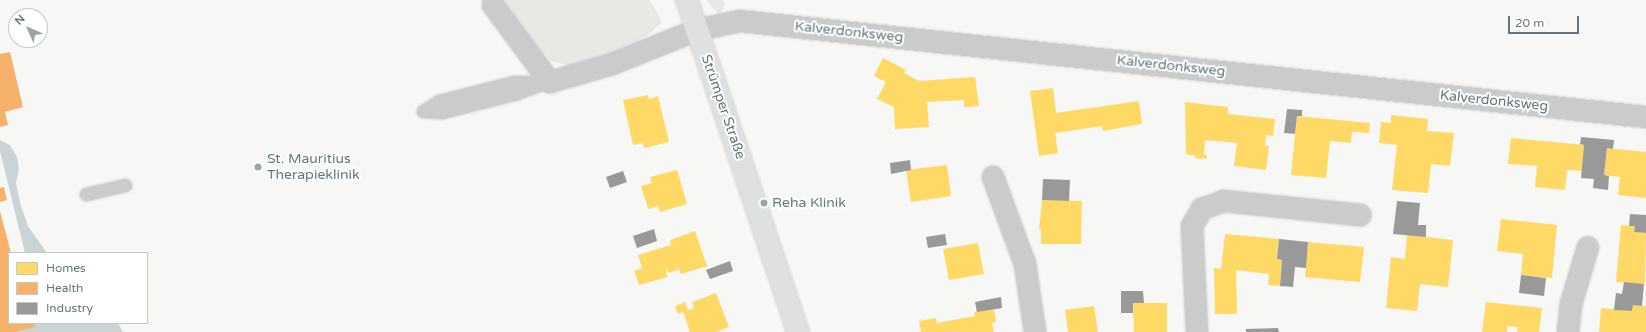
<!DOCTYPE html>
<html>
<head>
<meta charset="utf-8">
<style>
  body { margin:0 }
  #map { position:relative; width:1646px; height:332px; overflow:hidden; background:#f7f7f6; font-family:"Varela Round",sans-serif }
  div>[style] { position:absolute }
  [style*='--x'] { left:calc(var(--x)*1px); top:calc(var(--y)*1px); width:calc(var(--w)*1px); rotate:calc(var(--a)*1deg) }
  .green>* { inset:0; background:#e6e9e4 }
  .water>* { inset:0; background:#cad4d6 }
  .homes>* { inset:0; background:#ffd966 }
  .health>* { inset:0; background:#f6b26b }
  .industry>* { inset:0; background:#999 }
  .roads { filter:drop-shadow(0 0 1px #d3d4d4) drop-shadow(0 0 1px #d3d4d4) }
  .service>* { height:13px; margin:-6.5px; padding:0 6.5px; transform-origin:6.5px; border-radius:6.5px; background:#cacccc }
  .minor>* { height:22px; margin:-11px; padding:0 11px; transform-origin:11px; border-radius:11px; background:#cacccc }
  .secondary>* { height:22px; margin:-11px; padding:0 11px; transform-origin:11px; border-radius:11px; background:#dfe0e0 }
  .dots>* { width:11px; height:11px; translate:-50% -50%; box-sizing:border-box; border:2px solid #fff; border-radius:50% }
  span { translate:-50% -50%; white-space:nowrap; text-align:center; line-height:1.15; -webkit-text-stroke:4px #fff; paint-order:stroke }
  .street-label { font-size:14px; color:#647780 }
  .poi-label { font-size:14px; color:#647780 }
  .left { translate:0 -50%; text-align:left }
  .legend { position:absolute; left:8px; top:252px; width:140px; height:72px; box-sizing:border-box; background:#fff; border:1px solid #c1c9cc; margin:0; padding:5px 7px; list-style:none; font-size:12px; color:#647780 }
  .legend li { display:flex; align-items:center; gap:8px; height:20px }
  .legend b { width:20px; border:1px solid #c1c9cc }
  .north { position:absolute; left:8px; top:8px; width:40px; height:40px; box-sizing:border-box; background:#fff; border:1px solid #c1c9cc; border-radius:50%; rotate:315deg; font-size:11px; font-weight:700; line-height:16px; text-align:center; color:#647780 }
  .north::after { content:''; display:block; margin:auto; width:14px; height:18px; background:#97a4a9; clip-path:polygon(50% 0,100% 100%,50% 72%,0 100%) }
  .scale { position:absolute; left:1508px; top:16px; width:71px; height:18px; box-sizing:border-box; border:2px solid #647780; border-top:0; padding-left:5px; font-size:12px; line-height:14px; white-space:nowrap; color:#647780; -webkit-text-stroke:3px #fff; paint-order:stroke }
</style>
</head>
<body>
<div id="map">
  <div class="green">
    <i style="clip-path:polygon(503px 0,650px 0,662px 22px,648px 35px,630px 45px,570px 66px,551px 61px,528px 37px)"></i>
    <i style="clip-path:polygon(706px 0,723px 0,725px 4px,720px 16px)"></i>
  </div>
  <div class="water">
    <i style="clip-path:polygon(0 140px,10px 145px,17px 157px,19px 169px,16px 183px,20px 203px,28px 226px,47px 253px,25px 253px,0 151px)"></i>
    <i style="clip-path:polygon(34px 323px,118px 323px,123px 332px,16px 332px,34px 327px)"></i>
  </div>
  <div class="homes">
    <i style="clip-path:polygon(883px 58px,906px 70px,904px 73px,919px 81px,975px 77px,979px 106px,964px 107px,964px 100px,927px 102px,929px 127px,895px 129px,894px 107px,877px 99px,886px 82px,874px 76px)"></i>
    <i style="clip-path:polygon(1053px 88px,1056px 113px,1139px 101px,1142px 124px,1103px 131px,1102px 126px,1055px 133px,1058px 153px,1039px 156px,1030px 91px)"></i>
    <i style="clip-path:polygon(648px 95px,649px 99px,658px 96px,669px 142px,644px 148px,643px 143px,633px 145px,623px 100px)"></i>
    <i style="clip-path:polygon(1185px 102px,1228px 107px,1228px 114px,1275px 119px,1273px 136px,1266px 135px,1265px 146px,1269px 146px,1266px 170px,1234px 166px,1237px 143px,1205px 140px,1204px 155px,1207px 155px,1207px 159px,1194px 158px,1196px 156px,1186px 154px)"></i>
    <i style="clip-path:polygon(1391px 115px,1428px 119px,1427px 131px,1454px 133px,1450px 166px,1431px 164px,1428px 193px,1392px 190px,1397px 145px,1379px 143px,1381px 122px,1391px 123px)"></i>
    <i style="clip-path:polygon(1297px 116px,1370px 123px,1369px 133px,1352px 132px,1351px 143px,1330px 141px,1326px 178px,1291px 175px)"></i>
    <i style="clip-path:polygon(1511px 138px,1584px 145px,1582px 171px,1567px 170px,1565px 190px,1535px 187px,1537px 166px,1508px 164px)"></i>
    <i style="clip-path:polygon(1607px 148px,1646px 152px,1646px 198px,1618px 195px,1620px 177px,1604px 175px)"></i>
    <i style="clip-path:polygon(947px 165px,951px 196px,911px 202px,906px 170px)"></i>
    <i style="clip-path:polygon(677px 170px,687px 204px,660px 212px,658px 206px,648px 209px,641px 186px,652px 183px,650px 177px)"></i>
    <i style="clip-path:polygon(1042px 200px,1082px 201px,1081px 244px,1041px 244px,1041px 229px,1039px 229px)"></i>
    <i style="clip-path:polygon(1501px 219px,1557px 225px,1552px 278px,1521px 275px,1523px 254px,1497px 251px)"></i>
    <i style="clip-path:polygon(1621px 225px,1635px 226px,1634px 232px,1646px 233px,1645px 284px,1616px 282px)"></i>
    <i style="clip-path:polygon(695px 231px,707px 266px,681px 274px,679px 269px,669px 273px,666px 268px,667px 277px,639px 285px,634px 271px,642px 268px,638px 255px,671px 245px,670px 240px)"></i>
    <i style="clip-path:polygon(1225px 234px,1279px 239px,1277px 259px,1282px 260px,1280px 286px,1268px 285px,1269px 274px,1236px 270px,1237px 314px,1215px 314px,1214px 268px,1221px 269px)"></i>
    <i style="clip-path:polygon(1407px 235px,1453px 240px,1448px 287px,1420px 284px,1417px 311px,1386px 308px,1391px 257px,1405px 259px)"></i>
    <i style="clip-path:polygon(1308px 242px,1364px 247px,1360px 282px,1305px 277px)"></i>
    <i style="clip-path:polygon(978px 243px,984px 274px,949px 280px,943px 249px)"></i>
    <i style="clip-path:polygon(716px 293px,729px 327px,716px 332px,690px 332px,683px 312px,678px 314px,675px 306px,685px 302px,688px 310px,694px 308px,692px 302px)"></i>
    <i style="clip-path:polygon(1486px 302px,1542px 308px,1539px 332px,1517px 332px,1518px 327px,1507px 326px,1507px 332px,1482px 332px)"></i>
    <i style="clip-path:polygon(1133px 303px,1167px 303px,1167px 332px,1134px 332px)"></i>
    <i style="clip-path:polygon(1633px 305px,1646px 306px,1646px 332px,1599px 332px,1601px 308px,1632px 311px)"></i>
    <i style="clip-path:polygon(1094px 306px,1098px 332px,1068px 332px,1065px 310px)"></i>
    <i style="clip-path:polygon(994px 309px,996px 322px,992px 323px,994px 332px,921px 332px,919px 321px,936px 318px,937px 323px,975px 316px,974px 312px)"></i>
  </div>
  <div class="health">
    <i style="clip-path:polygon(10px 52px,23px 107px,5px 112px,8px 125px,0 127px,0 54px)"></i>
    <i style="clip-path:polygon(4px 187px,7px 200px,0 202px,0 188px)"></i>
    <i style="clip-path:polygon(0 211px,11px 253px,9px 253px,9px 323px,34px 323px,35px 327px,16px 332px,0 332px)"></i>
  </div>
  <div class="industry">
    <i style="clip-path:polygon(1287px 109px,1302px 110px,1302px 116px,1297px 116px,1295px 134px,1284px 133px)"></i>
    <i style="clip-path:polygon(1581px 137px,1614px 140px,1613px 149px,1607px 148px,1604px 175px,1609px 176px,1608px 190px,1593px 188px,1594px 179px,1581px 178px,1584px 145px,1580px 144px)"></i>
    <i style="clip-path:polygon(910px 160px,911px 170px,891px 174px,890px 163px)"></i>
    <i style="clip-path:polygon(623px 171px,627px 182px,610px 188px,606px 177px)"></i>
    <i style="clip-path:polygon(1043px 179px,1070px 180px,1069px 201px,1042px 200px)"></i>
    <i style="clip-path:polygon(1397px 201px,1420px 203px,1418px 225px,1426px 225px,1426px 237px,1393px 234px)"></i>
    <i style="clip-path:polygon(1630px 214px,1646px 215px,1646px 233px,1634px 232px,1635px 226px,1629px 226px)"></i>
    <i style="clip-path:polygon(654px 229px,657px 241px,637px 248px,633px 236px)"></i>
    <i style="clip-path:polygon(945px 234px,947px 245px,928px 248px,926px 237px)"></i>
    <i style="clip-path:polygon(1279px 239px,1308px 242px,1306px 268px,1295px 267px,1293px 287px,1280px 286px,1282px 260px,1277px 259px)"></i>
    <i style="clip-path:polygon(730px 261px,733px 271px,710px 279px,706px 270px)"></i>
    <i style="clip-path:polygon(1521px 275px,1546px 278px,1544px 296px,1519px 293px)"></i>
    <i style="clip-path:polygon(1624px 282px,1644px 284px,1642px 306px,1633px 305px,1632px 311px,1614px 310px,1616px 293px,1622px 294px)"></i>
    <i style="clip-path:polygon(1121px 291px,1143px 291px,1144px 303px,1133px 303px,1133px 313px,1121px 313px)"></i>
    <i style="clip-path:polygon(1001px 297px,1002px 308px,977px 312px,975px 302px)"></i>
    <i style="clip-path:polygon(1278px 328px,1279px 332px,1246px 332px,1246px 329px)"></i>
  </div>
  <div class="roads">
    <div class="service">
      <i style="--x:423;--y:111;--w:19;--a:-32"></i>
      <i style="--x:439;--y:101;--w:77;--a:-14.2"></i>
      <i style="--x:514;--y:82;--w:36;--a:0"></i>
      <i style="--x:423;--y:111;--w:19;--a:3"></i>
      <i style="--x:442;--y:112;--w:77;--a:-14.2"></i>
      <i style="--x:517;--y:93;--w:23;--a:-20"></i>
      <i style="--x:86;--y:194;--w:40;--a:-13"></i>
    </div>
    <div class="minor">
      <i style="--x:493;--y:5;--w:96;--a:53.5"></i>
      <i style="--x:550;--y:82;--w:65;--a:-16.2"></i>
      <i style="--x:612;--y:64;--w:92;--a:-21.8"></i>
      <i style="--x:697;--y:30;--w:44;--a:-11.8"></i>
      <i style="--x:740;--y:21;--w:911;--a:6.05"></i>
      <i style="--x:993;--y:177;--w:93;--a:69.8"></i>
      <i style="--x:1025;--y:264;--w:69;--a:81.6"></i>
      <i style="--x:1197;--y:332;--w:106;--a:-92.7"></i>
      <i style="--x:1192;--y:226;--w:20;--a:-60"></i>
      <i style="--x:1202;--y:209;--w:23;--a:-20"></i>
      <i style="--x:1224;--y:201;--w:137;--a:5.9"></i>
      <i style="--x:1568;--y:332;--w:28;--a:-84"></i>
      <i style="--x:1571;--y:304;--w:59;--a:-73.4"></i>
    </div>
    <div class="secondary">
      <i style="--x:687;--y:0;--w:350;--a:71.5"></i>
    </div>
  </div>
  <div class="dots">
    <i style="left:258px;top:167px;background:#97a4a9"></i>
    <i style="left:764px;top:203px;background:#97a4a9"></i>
  </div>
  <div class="street-label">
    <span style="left:849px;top:32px;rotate:6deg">Kalverdonksweg</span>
    <span style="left:1171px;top:66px;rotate:6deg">Kalverdonksweg</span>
    <span style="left:1494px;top:101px;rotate:6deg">Kalverdonksweg</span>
    <span style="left:723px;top:107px;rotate:71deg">Strümper Straße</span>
  </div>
  <div class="poi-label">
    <span class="left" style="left:267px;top:167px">St. Mauritius<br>Therapieklinik</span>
    <span class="left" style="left:772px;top:203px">Reha Klinik</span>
  </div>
  <ul class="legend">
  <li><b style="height:11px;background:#ffd966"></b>Homes</li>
  <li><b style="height:11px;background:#f6b26b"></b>Health</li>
  <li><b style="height:11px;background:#999"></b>Industry</li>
  </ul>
  <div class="north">N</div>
  <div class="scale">20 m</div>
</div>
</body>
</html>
